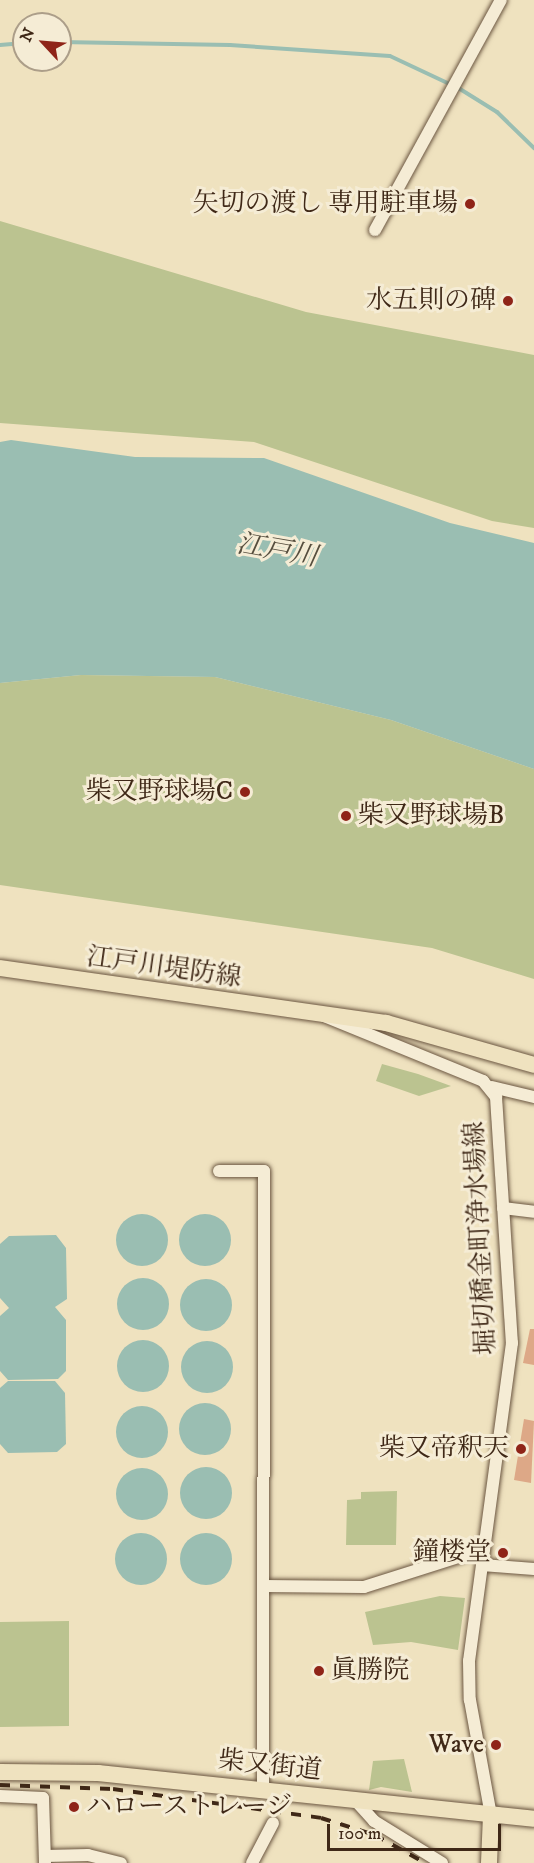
<!DOCTYPE html>
<html>
<head>
<meta charset="utf-8">
<style>
  body { margin:0 }
  #map { position:relative; width:534px; height:1863px; overflow:hidden; background:#efe2bf; font-family:"IM FELL DW Pica","Noto Serif JP",serif }
  div>[style] { position:absolute }
  [style*='--x'] { left:calc(var(--x)*1px); top:calc(var(--y)*1px); width:calc(var(--w)*1px); rotate:calc(var(--a)*1deg) }
  .green>* { inset:0; background:#bbc390 }
  .water>* { inset:0; background:#9abeb2 }
  .round { border-radius:50% }
  .stream>* { height:4px; margin:-2px; padding:0 2px; transform-origin:2px; border-radius:2px; background:#9abeb2 }
  .building>* { inset:0; background:#dda887 }
  .roads { filter:drop-shadow(0 0 2px #6b5641) drop-shadow(0 0 2px #6b5641) }
  .minor>* { height:12px; margin:-6px; padding:0 6px; transform-origin:6px; border-radius:6px; background:#f5ecd5 }
  .major>* { height:16px; margin:-8px; padding:0 8px; transform-origin:8px; border-radius:8px; background:#efe2bf }
  .rail>* { height:4px; margin-top:-2px; transform-origin:0; background:repeating-linear-gradient(90deg,#3f2817 0 10px,transparent 0 20px) }
  .dots>* { width:16px; height:16px; translate:-50% -50%; box-sizing:border-box; border:3px solid #f5ecd5; border-radius:50% }
  span { translate:-50% -50%; white-space:nowrap; text-align:center; line-height:1.15; -webkit-text-stroke:6px #f5ecd5; paint-order:stroke }
  .poi-label { font-size:26px; color:#3f2817 }
  .right { translate:-100% -50%; text-align:right }
  .left { translate:0 -50%; text-align:left }
  .street-label { font-size:26px; color:#3f2817 }
  .water-label { font-size:27px; color:#564e3e; font-style:italic }
  .north { position:absolute; left:12px; top:12px; width:60px; height:60px; box-sizing:border-box; background:#f5ecd5; border:2px solid #ac9e89; border-radius:50%; rotate:296deg; font-size:16px; font-weight:700; line-height:24px; text-align:center; color:#3f2817 }
  .north::after { content:''; display:block; margin:auto; width:21px; height:27px; background:#8f2418; clip-path:polygon(50% 0,100% 100%,50% 72%,0 100%) }
  .scale { position:absolute; left:327px; top:1824px; width:174px; height:27px; box-sizing:border-box; border:3px solid #3f2817; border-top:0; padding-left:8px; font-size:18px; line-height:21px; white-space:nowrap; color:#3f2817; -webkit-text-stroke:4px #f5ecd5; paint-order:stroke }
</style>
</head>
<body>
<div id="map">
  <div class="green">
    <i style="clip-path:polygon(0 221px,306px 312px,534px 355px,534px 528px,492px 521px,254px 442px,0 423px)"></i>
    <i style="clip-path:polygon(81px 675px,215px 677px,391px 720px,534px 769px,534px 979px,432px 948px,0 885px,0 683px)"></i>
    <i style="clip-path:polygon(382px 1064px,418px 1074px,451px 1086px,419px 1096px,376px 1081px)"></i>
    <i style="clip-path:polygon(397px 1491px,396px 1545px,346px 1545px,347px 1500px,361px 1499px,361px 1492px)"></i>
    <i style="clip-path:polygon(440px 1596px,465px 1598px,458px 1650px,411px 1642px,373px 1645px,365px 1612px)"></i>
    <i style="clip-path:polygon(69px 1621px,69px 1726px,0 1727px,0 1622px)"></i>
    <i style="clip-path:polygon(404px 1759px,412px 1792px,381px 1787px,369px 1790px,373px 1761px)"></i>
  </div>
  <div class="water">
    <i style="clip-path:polygon(11px 440px,135px 457px,264px 458px,450px 523px,534px 543px,534px 769px,391px 720px,215px 677px,81px 675px,0 683px,0 442px)"></i>
    <i class="round" style="left:116px;top:1214px;width:52px;height:52px"></i>
    <i class="round" style="left:179px;top:1214px;width:52px;height:52px"></i>
    <i style="clip-path:polygon(56px 1235px,66px 1248px,67px 1299px,55px 1307px,66px 1320px,66px 1371px,58px 1379px,8px 1380px,0 1371px,0 1316px,9px 1308px,0 1298px,0 1244px,9px 1236px)"></i>
    <i class="round" style="left:117px;top:1278px;width:52px;height:52px"></i>
    <i class="round" style="left:180px;top:1279px;width:52px;height:52px"></i>
    <i class="round" style="left:117px;top:1340px;width:52px;height:52px"></i>
    <i class="round" style="left:181px;top:1341px;width:52px;height:52px"></i>
    <i style="clip-path:polygon(8px 1381px,55px 1381px,65px 1393px,66px 1444px,57px 1452px,8px 1453px,0 1444px,0 1388px)"></i>
    <i class="round" style="left:179px;top:1403px;width:52px;height:52px"></i>
    <i class="round" style="left:116px;top:1406px;width:52px;height:52px"></i>
    <i class="round" style="left:180px;top:1467px;width:52px;height:52px"></i>
    <i class="round" style="left:116px;top:1468px;width:52px;height:52px"></i>
    <i class="round" style="left:180px;top:1533px;width:52px;height:52px"></i>
    <i class="round" style="left:115px;top:1533px;width:52px;height:52px"></i>
  </div>
  <div class="stream">
    <i style="--x:60;--y:42;--w:170;--a:1"></i>
    <i style="--x:230;--y:45;--w:160;--a:3.9"></i>
    <i style="--x:390;--y:56;--w:77;--a:25.2"></i>
    <i style="--x:460;--y:89;--w:44;--a:31.9"></i>
    <i style="--x:497;--y:112;--w:52;--a:44.2"></i>
    <i style="--x:0;--y:45;--w:24;--a:-5"></i>
  </div>
  <div class="building">
    <i style="clip-path:polygon(530px 1329px,534px 1329px,534px 1365px,523px 1363px)"></i>
    <i style="clip-path:polygon(524px 1419px,534px 1421px,531px 1483px,514px 1480px)"></i>
  </div>
  <div class="roads">
    <div class="minor">
      <i style="--x:375;--y:230;--w:262;--a:-61.3"></i>
      <i style="--x:324;--y:1016;--w:172;--a:22.2"></i>
      <i style="--x:483;--y:1081;--w:21;--a:51"></i>
      <i style="--x:496;--y:1097;--w:247;--a:86.3"></i>
      <i style="--x:512;--y:1343;--w:321;--a:97.7"></i>
      <i style="--x:469;--y:1661;--w:39;--a:89"></i>
      <i style="--x:470;--y:1700;--w:117;--a:79.7"></i>
      <i style="--x:492;--y:1087;--w:43;--a:13.4"></i>
      <i style="--x:219;--y:1171;--w:45;--a:0"></i>
      <i style="--x:264;--y:1171;--w:620;--a:90.09"></i>
      <i style="--x:503;--y:1208;--w:31;--a:7"></i>
      <i style="--x:482;--y:1565;--w:52;--a:4.4"></i>
      <i style="--x:264;--y:1586;--w:100;--a:0.6"></i>
      <i style="--x:364;--y:1587;--w:126;--a:-17.6"></i>
      <i style="--x:0;--y:1796;--w:43;--a:2.7"></i>
      <i style="--x:43;--y:1798;--w:65;--a:88.2"></i>
      <i style="--x:356;--y:1801;--w:27;--a:48"></i>
      <i style="--x:374;--y:1821;--w:80;--a:31.7"></i>
      <i style="--x:45;--y:1856;--w:43;--a:-1.3"></i>
      <i style="--x:88;--y:1855;--w:34;--a:14"></i>
      <i style="--x:252;--y:1863;--w:45;--a:-62.3"></i>
    </div>
    <div class="major">
      <i style="--x:0;--y:968;--w:390;--a:8.1"></i>
      <i style="--x:386;--y:1023;--w:154;--a:15.8"></i>
      <i style="--x:0;--y:1772;--w:98;--a:0.6"></i>
      <i style="--x:98;--y:1773;--w:438;--a:6"></i>
      <i style="--x:489;--y:1863;--w:48;--a:-87.6"></i>
    </div>
  </div>
  <div class="rail">
    <i style="--x:0;--y:1785;--w:113;--a:2"></i>
    <i style="--x:113;--y:1789;--w:210;--a:7.9"></i>
    <i style="--x:321;--y:1818;--w:57;--a:17.5"></i>
    <i style="--x:375;--y:1835;--w:57;--a:29.2"></i>
  </div>
  <div class="dots">
    <i style="left:470px;top:204px;background:#8f2418"></i>
    <i style="left:508px;top:301px;background:#8f2418"></i>
    <i style="left:245px;top:792px;background:#8f2418"></i>
    <i style="left:346px;top:816px;background:#8f2418"></i>
    <i style="left:521px;top:1449px;background:#8f2418"></i>
    <i style="left:503px;top:1553px;background:#8f2418"></i>
    <i style="left:319px;top:1671px;background:#8f2418"></i>
    <i style="left:496px;top:1745px;background:#8f2418"></i>
    <i style="left:74px;top:1807px;background:#8f2418"></i>
  </div>
  <div class="poi-label">
    <span class="right" style="left:458px;top:204px">矢切の渡し 専用駐車場</span>
    <span class="right" style="left:496px;top:301px">水五則の碑</span>
    <span class="right" style="left:233px;top:792px">柴又野球場C</span>
    <span class="left" style="left:358px;top:816px">柴又野球場B</span>
    <span class="right" style="left:509px;top:1449px">柴又帝釈天</span>
    <span class="right" style="left:491px;top:1553px">鐘楼堂</span>
    <span class="left" style="left:331px;top:1671px">眞勝院</span>
    <span class="right" style="left:484px;top:1745px">Wave</span>
    <span class="left" style="left:86px;top:1807px">ハローストレージ</span>
  </div>
  <div class="street-label">
    <span style="left:164px;top:968px;rotate:8deg">江戸川堤防線</span>
    <span style="left:481px;top:1238px;rotate:-93deg">堀切橋金町浄水場線</span>
    <span style="left:270px;top:1766px;rotate:6deg">柴又街道</span>
  </div>
  <div class="water-label">
    <span style="left:277px;top:551px;rotate:10deg">江戸川</span>
  </div>
  <div class="north">N</div>
  <div class="scale">100 m</div>
</div>
</body>
</html>
